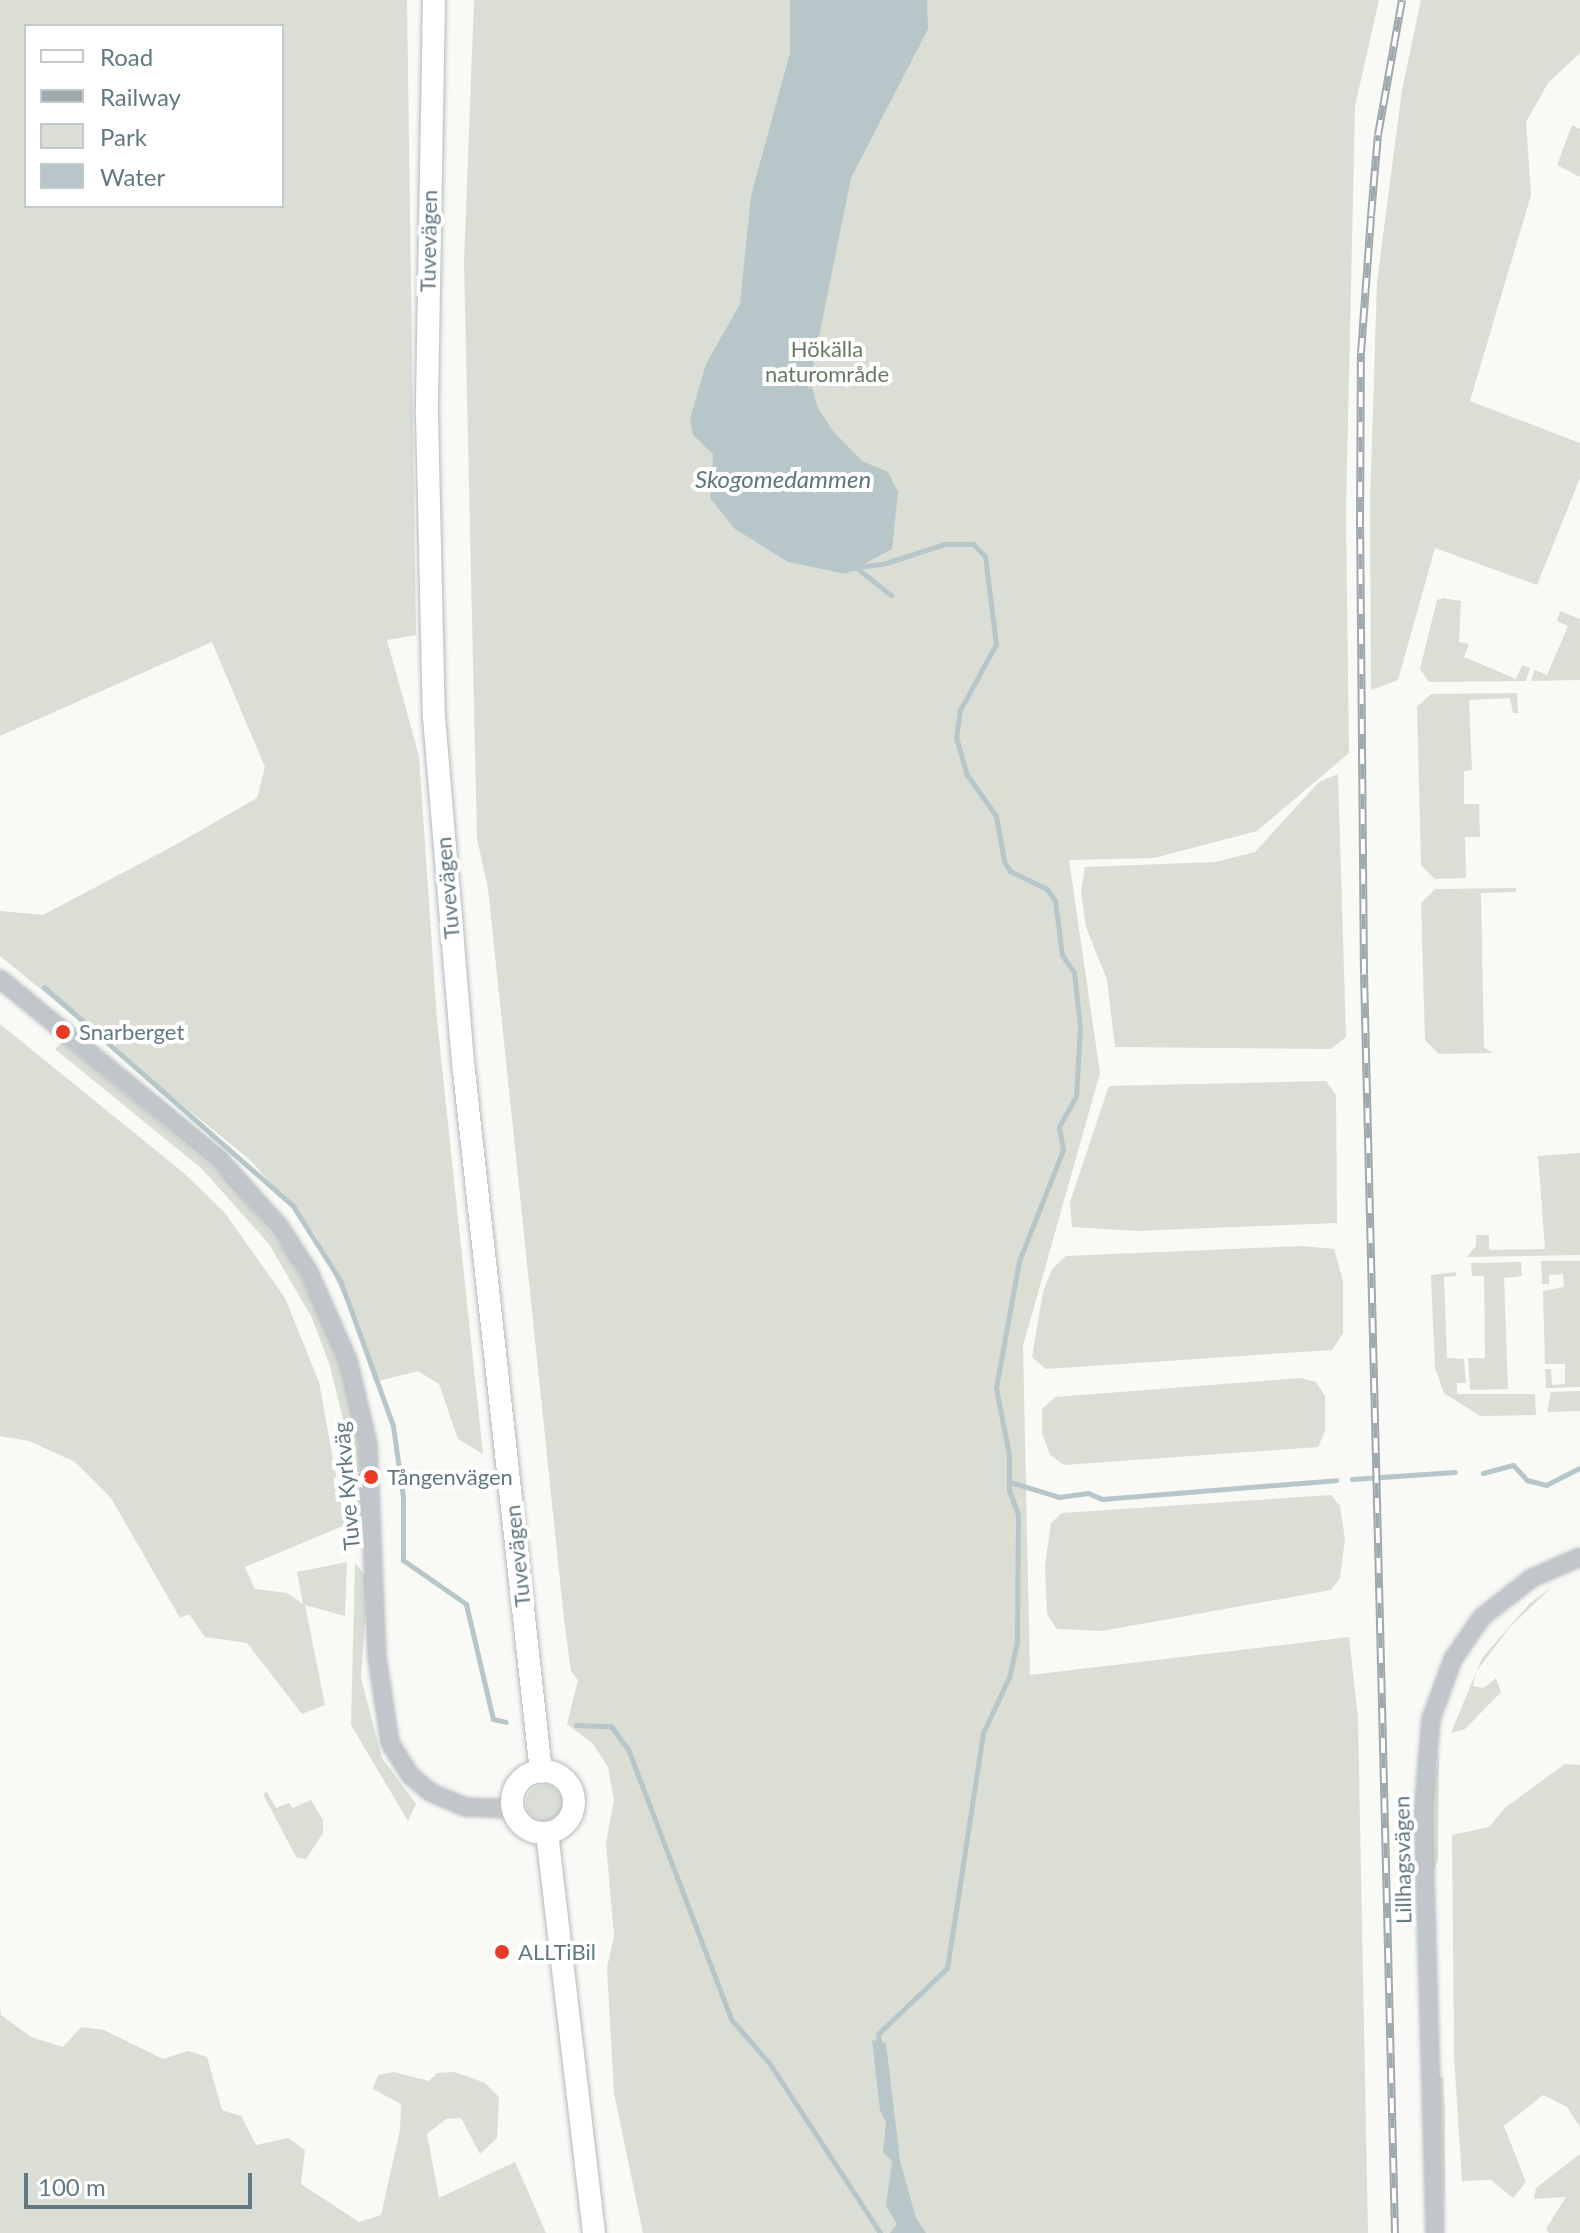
<!DOCTYPE html>
<html>
<head>
<meta charset="utf-8">
<style>
  body { margin:0 }
  #map { position:relative; width:1580px; height:2233px; overflow:hidden; background:#f9f9f6; font-family:Lato,sans-serif }
  div>[style] { position:absolute }
  [style*='--x'] { left:calc(var(--x)*1px); top:calc(var(--y)*1px); width:calc(var(--w)*1px); rotate:calc(var(--a)*1deg) }
  .green>* { inset:0; background:#daded5 }
  .round { border-radius:50% }
  .water>* { inset:0; background:#b7c7c9 }
  .stream>* { height:5px; margin:-2.5px; padding:0 2.5px; transform-origin:2.5px; border-radius:2.5px; background:#b7c7c9 }
  .roads { filter:drop-shadow(0 0 2px #b3babd) drop-shadow(0 0 2px #b3babd) }
  .minor>* { height:16px; margin:-8px; padding:0 8px; transform-origin:8px; border-radius:8px; background:#c0c6c9 }
  .major>* { height:22px; margin:-11px; padding:0 11px; transform-origin:11px; border-radius:11px; background:#fff }
  .major>.ring { margin:-11px; padding:0; box-sizing:content-box; background:none; border:22px solid #fff; border-radius:50% }
  .rail>* { height:8px; margin-top:-4px; transform-origin:0; background:repeating-linear-gradient(90deg,#fff 0 15px,#9fa9ae 0 30px); box-sizing:border-box; border-block:2px solid #9fa9ae }
  .dots>* { width:22px; height:22px; translate:-50% -50%; box-sizing:border-box; border:4px solid #fff; border-radius:50% }
  span { translate:-50% -50%; white-space:nowrap; text-align:center; line-height:1.15; -webkit-text-stroke:8px #fff; paint-order:stroke }
  .street-label { font-size:22px; color:#637982 }
  .park-label { font-size:22px; color:#697a62 }
  .poi-label { font-size:22px; color:#637982 }
  .left { translate:0 -50%; text-align:left }
  .water-label { font-size:24px; color:#5e787c; font-style:italic }
  .legend { position:absolute; left:24px; top:24px; width:260px; height:184px; box-sizing:border-box; background:#fff; border:2px solid #c1c9cd; margin:0; padding:10px 14px; list-style:none; font-size:24px; color:#637982 }
  .legend li { display:flex; align-items:center; gap:16px; height:40px }
  .legend b { width:40px; border:2px solid #c1c9cd }
  .scale { position:absolute; left:24px; top:2173px; width:228px; height:36px; box-sizing:border-box; border:4px solid #637982; border-top:0; padding-left:10px; font-size:24px; line-height:28px; white-space:nowrap; color:#637982; -webkit-text-stroke:6px #fff; paint-order:stroke }
</style>
</head>
<body>
<div id="map">
  <div class="green">
    <i style="clip-path:polygon(evenodd,0 0,407px 0,416px 635px,387px 640px,419px 756px,437px 1020px,483px 1454px,458px 1439px,439px 1384px,418px 1371px,374px 1382px,353px 1317px,315px 1234px,250px 1160px,0 956px,0 911px,43px 915px,177px 844px,257px 798px,265px 767px,212px 642px,0 736px,0 0,26px 26px,282px 26px,282px 206px,26px 206px,26px 26px)"></i>
    <i style="clip-path:polygon(474px 0,1379px 0,1355px 106px,1346px 512px,1349px 753px,1257px 831px,1154px 858px,1069px 860px,1100px 1073px,1023px 1346px,1030px 1675px,1349px 1637px,1358px 1718px,1368px 2233px,643px 2233px,614px 2093px,607px 1968px,614px 1936px,606px 1843px,614px 1800px,608px 1767px,593px 1744px,567px 1724px,578px 1680px,571px 1671px,564px 1619px,488px 888px,477px 839px,464px 263px)"></i>
    <i style="clip-path:polygon(1421px 0,1580px 0,1580px 53px,1548px 83px,1526px 122px,1531px 195px,1470px 401px,1580px 443px,1580px 478px,1537px 585px,1435px 548px,1398px 680px,1371px 690px,1370px 502px,1377px 282px,1402px 90px)"></i>
    <i style="clip-path:polygon(1572px 125px,1580px 129px,1580px 177px,1557px 165px)"></i>
    <i style="clip-path:polygon(1443px 598px,1461px 601px,1459px 642px,1469px 644px,1464px 657px,1516px 679px,1522px 665px,1530px 668px,1526px 681px,1429px 682px,1420px 669px,1437px 600px)"></i>
    <i style="clip-path:polygon(1560px 611px,1580px 619px,1580px 680px,1531px 681px,1535px 670px,1547px 675px,1568px 626px,1557px 621px)"></i>
    <i style="clip-path:polygon(1517px 693px,1518px 713px,1513px 713px,1510px 698px,1469px 700px,1472px 770px,1464px 771px,1464px 804px,1479px 804px,1480px 837px,1465px 837px,1466px 878px,1435px 879px,1421px 865px,1417px 707px,1431px 694px)"></i>
    <i style="clip-path:polygon(1338px 774px,1346px 1037px,1331px 1049px,1115px 1047px,1107px 980px,1086px 927px,1081px 893px,1085px 867px,1215px 862px,1255px 852px,1319px 782px)"></i>
    <i style="clip-path:polygon(1516px 888px,1516px 892px,1481px 893px,1484px 1047px,1493px 1053px,1439px 1054px,1425px 1040px,1421px 903px,1435px 889px)"></i>
    <i style="clip-path:polygon(0 1024px,185px 1174px,225px 1213px,285px 1298px,319px 1382px,345px 1525px,245px 1567px,255px 1589px,287px 1593px,303px 1604px,297px 1572px,347px 1562px,345px 1616px,305px 1605px,325px 1705px,302px 1714px,247px 1643px,205px 1637px,189px 1614px,180px 1618px,111px 1498px,75px 1462px,29px 1441px,0 1436px)"></i>
    <i style="clip-path:polygon(63px 1042px,229px 1181px,289px 1256px,325px 1322px,347px 1384px,359px 1446px,363px 1516px,353px 1514px,346px 1431px,329px 1363px,311px 1316px,269px 1244px,202px 1169px,55px 1049px)"></i>
    <i style="clip-path:polygon(1326px 1081px,1336px 1095px,1337px 1223px,1137px 1231px,1072px 1227px,1070px 1202px,1109px 1086px)"></i>
    <i style="clip-path:polygon(1580px 1153px,1580px 1255px,1467px 1257px,1476px 1246px,1476px 1235px,1489px 1235px,1489px 1250px,1545px 1249px,1538px 1156px)"></i>
    <i style="clip-path:polygon(1302px 1246px,1334px 1249px,1343px 1281px,1343px 1333px,1332px 1350px,1046px 1369px,1032px 1357px,1043px 1292px,1052px 1269px,1066px 1256px)"></i>
    <i style="clip-path:polygon(1541px 1261px,1580px 1261px,1580px 1387px,1546px 1388px,1545px 1369px,1551px 1369px,1552px 1385px,1565px 1384px,1565px 1364px,1545px 1364px,1543px 1291px,1564px 1287px,1563px 1274px,1549px 1275px,1549px 1284px,1542px 1284px)"></i>
    <i style="clip-path:polygon(1521px 1262px,1522px 1276px,1504px 1278px,1508px 1389px,1470px 1390px,1468px 1358px,1485px 1358px,1484px 1276px,1472px 1276px,1471px 1263px)"></i>
    <i style="clip-path:polygon(1456px 1272px,1456px 1276px,1444px 1277px,1447px 1358px,1464px 1359px,1466px 1383px,1457px 1383px,1457px 1394px,1535px 1394px,1536px 1415px,1480px 1416px,1444px 1393px,1435px 1368px,1431px 1275px)"></i>
    <i style="clip-path:polygon(1301px 1378px,1316px 1382px,1325px 1396px,1325px 1431px,1318px 1447px,1064px 1465px,1050px 1455px,1042px 1433px,1042px 1409px,1055px 1397px)"></i>
    <i style="clip-path:polygon(1580px 1391px,1580px 1411px,1547px 1412px,1551px 1392px)"></i>
    <i style="clip-path:polygon(1331px 1495px,1340px 1506px,1345px 1539px,1340px 1578px,1331px 1590px,1102px 1631px,1057px 1629px,1047px 1614px,1045px 1566px,1051px 1523px,1062px 1513px)"></i>
    <i style="clip-path:polygon(355px 1563px,368px 1579px,361px 1678px,382px 1758px,416px 1804px,408px 1821px,351px 1725px)"></i>
    <i style="clip-path:polygon(1552px 1587px,1510px 1627px,1476px 1672px,1473px 1686px,1484px 1688px,1496px 1678px,1501px 1692px,1465px 1729px,1451px 1733px,1482px 1658px,1530px 1603px)"></i>
    <i style="clip-path:polygon(1439px 1752px,1438px 1860px,1431px 1876px,1431px 1802px)"></i>
    <i style="clip-path:polygon(1565px 1764px,1580px 1765px,1580px 2127px,1567px 2107px,1543px 2095px,1504px 2126px,1526px 2182px,1513px 2198px,1491px 2180px,1462px 2181px,1454px 2056px,1452px 1835px,1489px 1827px,1506px 1807px)"></i>
    <i class="round" style="left:526px;top:1785px;width:36px;height:36px"></i>
    <i style="clip-path:polygon(267px 1792px,276px 1808px,289px 1803px,293px 1808px,311px 1800px,323px 1820px,323px 1833px,306px 1859px,296px 1857px,263px 1794px)"></i>
    <i style="clip-path:polygon(0 2008px,1px 2015px,31px 2037px,63px 2047px,81px 2027px,104px 2030px,163px 2059px,188px 2051px,207px 2057px,222px 2110px,241px 2116px,256px 2145px,288px 2138px,305px 2150px,301px 2184px,359px 2222px,381px 2215px,400px 2130px,401px 2104px,373px 2089px,378px 2075px,394px 2072px,429px 2081px,437px 2073px,455px 2072px,485px 2083px,499px 2097px,497px 2138px,480px 2154px,461px 2118px,446px 2119px,427px 2134px,439px 2198px,515px 2162px,546px 2233px,0 2233px)"></i>
    <i style="clip-path:polygon(1438px 2076px,1443px 2077px,1445px 2111px,1445px 2217px)"></i>
    <i style="clip-path:polygon(1580px 2154px,1580px 2233px,1549px 2233px,1546px 2229px,1566px 2197px,1534px 2199px,1536px 2188px)"></i>
  </div>
  <div class="water">
    <i style="clip-path:polygon(790px 0,927px 0,928px 29px,851px 178px,810px 381px,818px 408px,833px 431px,862px 461px,888px 472px,898px 492px,892px 549px,846px 574px,788px 562px,735px 529px,710px 498px,713px 454px,693px 435px,690px 419px,706px 364px,740px 304px,751px 196px,790px 53px)"></i>
    <i style="clip-path:polygon(872px 2040px,886px 2043px,900px 2161px,916px 2218px,926px 2233px,890px 2233px,897px 2224px,886px 2206px,892px 2161px,883px 2152px,886px 2122px,880px 2110px)"></i>
  </div>
  <div class="stream">
    <i style="--x:852;--y:568;--w:34;--a:-8"></i>
    <i style="--x:886;--y:563;--w:61;--a:-18.1"></i>
    <i style="--x:944;--y:544;--w:29;--a:0"></i>
    <i style="--x:973;--y:544;--w:17;--a:45"></i>
    <i style="--x:985;--y:556;--w:89;--a:82.9"></i>
    <i style="--x:996;--y:644;--w:75;--a:118.6"></i>
    <i style="--x:960;--y:710;--w:27;--a:98"></i>
    <i style="--x:956;--y:737;--w:40;--a:74"></i>
    <i style="--x:967;--y:775;--w:50;--a:54.7"></i>
    <i style="--x:996;--y:816;--w:46;--a:79.9"></i>
    <i style="--x:1004;--y:861;--w:12;--a:59"></i>
    <i style="--x:1010;--y:871;--w:41;--a:25.9"></i>
    <i style="--x:1047;--y:889;--w:14;--a:56"></i>
    <i style="--x:1055;--y:901;--w:54;--a:82.6"></i>
    <i style="--x:1062;--y:955;--w:21;--a:55"></i>
    <i style="--x:1074;--y:972;--w:55;--a:83.8"></i>
    <i style="--x:1080;--y:1027;--w:69;--a:93.3"></i>
    <i style="--x:1076;--y:1096;--w:35;--a:119"></i>
    <i style="--x:1059;--y:1127;--w:23;--a:80"></i>
    <i style="--x:1063;--y:1150;--w:119;--a:111.6"></i>
    <i style="--x:1019;--y:1261;--w:129;--a:100.3"></i>
    <i style="--x:996;--y:1388;--w:68;--a:79"></i>
    <i style="--x:1009;--y:1455;--w:35;--a:90"></i>
    <i style="--x:1009;--y:1490;--w:27;--a:70"></i>
    <i style="--x:1018;--y:1515;--w:126;--a:90.5"></i>
    <i style="--x:1017;--y:1641;--w:35;--a:102"></i>
    <i style="--x:1010;--y:1675;--w:64;--a:115"></i>
    <i style="--x:983;--y:1733;--w:238;--a:98.7"></i>
    <i style="--x:947;--y:1968;--w:95;--a:136.3"></i>
    <i style="--x:878;--y:2034;--w:12;--a:85"></i>
    <i style="--x:859;--y:570;--w:41;--a:38"></i>
    <i style="--x:44;--y:987;--w:332;--a:41.3"></i>
    <i style="--x:293;--y:1206;--w:88;--a:57.6"></i>
    <i style="--x:340;--y:1280;--w:155;--a:70"></i>
    <i style="--x:393;--y:1426;--w:72;--a:82"></i>
    <i style="--x:403;--y:1497;--w:63;--a:90"></i>
    <i style="--x:403;--y:1560;--w:77;--a:34.9"></i>
    <i style="--x:466;--y:1604;--w:118;--a:76.8"></i>
    <i style="--x:493;--y:1719;--w:13;--a:13"></i>
    <i style="--x:1483;--y:1473;--w:31;--a:-15"></i>
    <i style="--x:1513;--y:1465;--w:21;--a:47"></i>
    <i style="--x:1527;--y:1480;--w:20;--a:15"></i>
    <i style="--x:1546;--y:1485;--w:38;--a:-27"></i>
    <i style="--x:1352;--y:1479;--w:103;--a:-3.9"></i>
    <i style="--x:1010;--y:1482;--w:51;--a:17"></i>
    <i style="--x:1059;--y:1497;--w:29;--a:-8"></i>
    <i style="--x:1088;--y:1493;--w:15;--a:23"></i>
    <i style="--x:1102;--y:1499;--w:235;--a:-4.6"></i>
    <i style="--x:576;--y:1725;--w:35;--a:2"></i>
    <i style="--x:611;--y:1726;--w:29;--a:54"></i>
    <i style="--x:628;--y:1749;--w:289;--a:69.1"></i>
    <i style="--x:731;--y:2019;--w:60;--a:49.1"></i>
    <i style="--x:770;--y:2064;--w:202;--a:56.9"></i>
  </div>
  <div class="roads">
    <div class="minor">
      <i style="--x:0;--y:979;--w:285;--a:39.4"></i>
      <i style="--x:220;--y:1160;--w:90;--a:48.2"></i>
      <i style="--x:280;--y:1227;--w:54;--a:57.2"></i>
      <i style="--x:309;--y:1272;--w:96;--a:66.1"></i>
      <i style="--x:348;--y:1360;--w:86;--a:76.6"></i>
      <i style="--x:368;--y:1444;--w:213;--a:87.6"></i>
      <i style="--x:377;--y:1657;--w:87;--a:81.4"></i>
      <i style="--x:390;--y:1743;--w:39;--a:58"></i>
      <i style="--x:411;--y:1776;--w:25;--a:40"></i>
      <i style="--x:430;--y:1792;--w:38;--a:23"></i>
      <i style="--x:465;--y:1807;--w:48;--a:2.4"></i>
      <i style="--x:1435;--y:2233;--w:419;--a:-91.6"></i>
      <i style="--x:1423;--y:1814;--w:95;--a:-85.2"></i>
      <i style="--x:1431;--y:1719;--w:64;--a:-69.9"></i>
      <i style="--x:1453;--y:1659;--w:51;--a:-55.4"></i>
      <i style="--x:1482;--y:1617;--w:63;--a:-38"></i>
      <i style="--x:1532;--y:1578;--w:52;--a:-23.6"></i>
    </div>
    <div class="major">
      <i style="--x:434;--y:0;--w:415;--a:91"></i>
      <i style="--x:427;--y:415;--w:302;--a:88.7"></i>
      <i style="--x:434;--y:717;--w:355;--a:85.2"></i>
      <i style="--x:464;--y:1071;--w:705;--a:83.73"></i>
      <i class="ring" style="left:512px;top:1771px;width:40px;height:40px"></i>
      <i style="--x:547;--y:1833;--w:403;--a:83.3"></i>
    </div>
  </div>
  <div class="rail">
    <i style="--x:1395;--y:2233;--w:1259;--a:-91.41"></i>
    <i style="--x:1364;--y:974;--w:447;--a:-90.5"></i>
    <i style="--x:1360;--y:527;--w:174;--a:-89.7"></i>
    <i style="--x:1361;--y:353;--w:137;--a:-85.8"></i>
    <i style="--x:1371;--y:216;--w:81;--a:-85.1"></i>
    <i style="--x:1378;--y:135;--w:137;--a:-79.9"></i>
  </div>
  <div class="dots">
    <i style="left:63px;top:1032px;background:#e93a26"></i>
    <i style="left:371px;top:1477px;background:#e93a26"></i>
    <i style="left:502px;top:1952px;background:#e93a26"></i>
  </div>
  <div class="street-label">
    <span style="left:428px;top:241px;rotate:-89deg">Tuvevägen</span>
    <span style="left:447px;top:888px;rotate:-95deg">Tuvevägen</span>
    <span style="left:346px;top:1486px;rotate:-95deg">Tuve Kyrkväg</span>
    <span style="left:517px;top:1556px;rotate:-96deg">Tuvevägen</span>
    <span style="left:1402px;top:1860px;rotate:-91deg">Lillhagsvägen</span>
  </div>
  <div class="park-label">
    <span style="left:827px;top:361px">Hökälla<br>naturområde</span>
  </div>
  <div class="poi-label">
    <span class="left" style="left:79px;top:1032px">Snarberget</span>
    <span class="left" style="left:387px;top:1477px">Tångenvägen</span>
    <span class="left" style="left:518px;top:1952px">ALLTiBil</span>
  </div>
  <div class="water-label">
    <span style="left:783px;top:479px">Skogomedammen</span>
  </div>
  <ul class="legend">
  <li><b style="height:10px;background:#fff"></b>Road</li>
  <li><b style="height:10px;background:#9fa9ae"></b>Railway</li>
  <li><b style="height:22px;background:#daded5"></b>Park</li>
  <li><b style="height:22px;background:#b7c7c9"></b>Water</li>
  </ul>
  <div class="scale">100 m</div>
</div>
</body>
</html>
